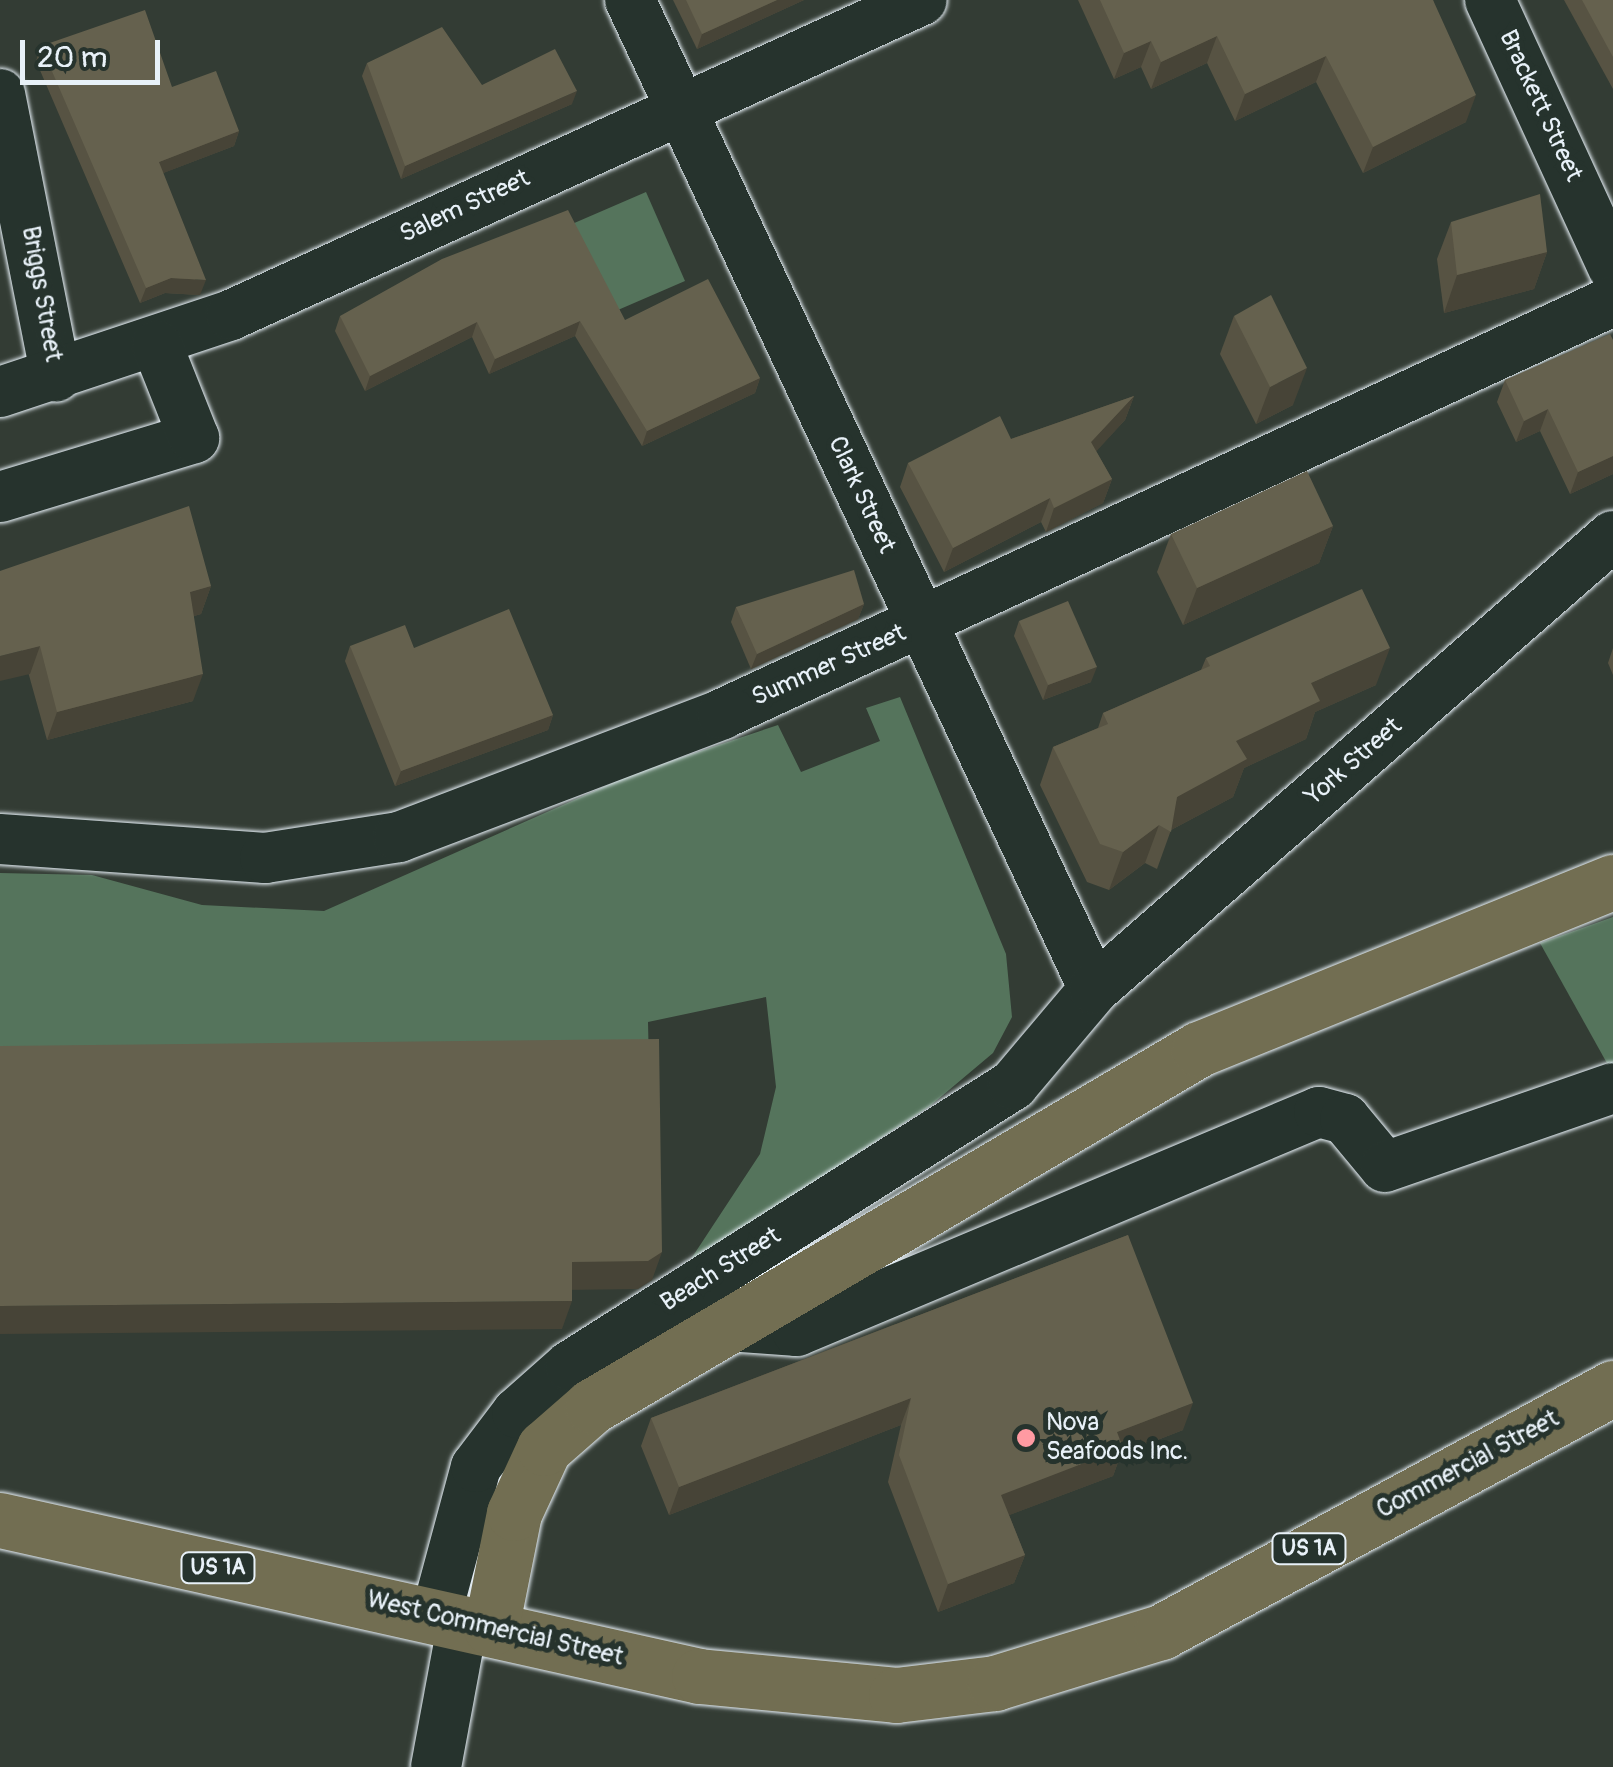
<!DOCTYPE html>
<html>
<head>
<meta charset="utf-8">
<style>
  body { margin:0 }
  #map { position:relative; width:1613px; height:1767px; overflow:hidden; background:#333c34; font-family:Pangolin,sans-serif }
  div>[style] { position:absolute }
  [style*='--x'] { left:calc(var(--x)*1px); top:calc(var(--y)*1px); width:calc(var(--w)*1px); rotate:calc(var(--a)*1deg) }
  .green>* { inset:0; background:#55745c }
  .roads { filter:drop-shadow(0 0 2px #e8f1f8) drop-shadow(0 0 2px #e8f1f8) }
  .minor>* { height:50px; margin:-25px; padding:0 25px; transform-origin:25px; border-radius:25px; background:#26332d }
  .major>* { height:55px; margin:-27.5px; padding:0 27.5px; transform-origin:27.5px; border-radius:27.5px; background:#726e52 }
  .wall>* { inset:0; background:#575343 }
  .shaded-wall>* { inset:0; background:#474437 }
  .building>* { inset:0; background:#65614e }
  .dots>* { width:28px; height:28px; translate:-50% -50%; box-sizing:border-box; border:5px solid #26332d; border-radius:50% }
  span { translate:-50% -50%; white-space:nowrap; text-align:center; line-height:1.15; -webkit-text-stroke:10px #26332d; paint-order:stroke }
  .shield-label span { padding:2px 8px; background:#26332d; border:2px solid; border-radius:8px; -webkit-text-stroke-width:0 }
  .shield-label { font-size:22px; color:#e8f1f8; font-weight:700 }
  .street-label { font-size:25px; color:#e8f1f8 }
  .poi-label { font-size:25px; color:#e8f1f8 }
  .left { translate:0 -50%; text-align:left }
  .scale { position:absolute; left:20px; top:40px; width:140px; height:45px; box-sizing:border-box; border:5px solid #e8f1f8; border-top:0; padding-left:12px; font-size:30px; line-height:35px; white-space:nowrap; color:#e8f1f8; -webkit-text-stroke:8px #26332d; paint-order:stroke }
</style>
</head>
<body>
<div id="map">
  <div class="green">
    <i style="clip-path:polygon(646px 192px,685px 281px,611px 313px,572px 224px)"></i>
    <i style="clip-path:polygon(900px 697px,1006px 954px,1012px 1017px,993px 1053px,930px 1106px,687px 1265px,760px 1154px,776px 1087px,766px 997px,648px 1022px,649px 1067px,0 1073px,0 873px,92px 875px,202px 905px,324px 911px,635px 773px,778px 725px,801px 772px,880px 741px,866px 708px)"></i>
    <i style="clip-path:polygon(1613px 917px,1613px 1074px,1540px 943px)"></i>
  </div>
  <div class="roads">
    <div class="minor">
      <i style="--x:630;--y:0;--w:1092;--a:64.87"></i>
      <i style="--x:1490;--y:0;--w:294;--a:65.3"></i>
      <i style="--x:0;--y:94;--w:288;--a:78.8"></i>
      <i style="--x:0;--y:392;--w:243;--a:-18.4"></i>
      <i style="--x:231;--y:315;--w:759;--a:-24.51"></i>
      <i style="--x:0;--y:497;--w:203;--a:-16.9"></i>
      <i style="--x:194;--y:438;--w:100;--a:-111.7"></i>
      <i style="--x:0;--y:839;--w:266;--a:4.1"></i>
      <i style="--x:265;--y:858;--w:136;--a:-8.9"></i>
      <i style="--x:399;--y:837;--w:346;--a:-20.8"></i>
      <i style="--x:722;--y:714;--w:982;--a:-24.87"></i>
      <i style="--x:728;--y:1326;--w:69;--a:4.1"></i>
      <i style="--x:797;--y:1331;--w:566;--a:-22.76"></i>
      <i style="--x:1319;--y:1112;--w:27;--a:15"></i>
      <i style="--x:1345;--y:1119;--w:62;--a:50.2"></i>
      <i style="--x:1385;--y:1167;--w:241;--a:-19.1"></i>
      <i style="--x:436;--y:1615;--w:153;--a:-74.9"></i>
      <i style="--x:476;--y:1467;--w:68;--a:-52.8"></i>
      <i style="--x:517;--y:1413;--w:71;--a:-41.6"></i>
      <i style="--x:570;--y:1366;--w:525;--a:-32.39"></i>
      <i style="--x:1013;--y:1085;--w:126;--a:-49.8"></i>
      <i style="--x:1094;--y:989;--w:689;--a:-41.12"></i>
      <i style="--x:436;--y:1767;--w:148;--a:-79.5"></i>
    </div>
    <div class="major">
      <i style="--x:0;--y:1520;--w:716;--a:12.58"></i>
      <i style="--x:699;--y:1676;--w:198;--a:5.5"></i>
      <i style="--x:896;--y:1695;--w:100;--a:-6.9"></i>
      <i style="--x:995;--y:1683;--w:174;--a:-17.1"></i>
      <i style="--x:1161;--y:1632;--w:514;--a:-28.36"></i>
      <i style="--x:491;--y:1628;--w:117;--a:-78.7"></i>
      <i style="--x:514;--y:1513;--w:72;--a:-65.2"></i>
      <i style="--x:544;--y:1448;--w:64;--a:-41.2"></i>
      <i style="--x:592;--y:1406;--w:704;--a:-30.46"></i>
      <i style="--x:1199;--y:1049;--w:446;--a:-22"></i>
    </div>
  </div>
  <div class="wall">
    <i style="clip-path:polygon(673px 0,804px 0,697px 49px)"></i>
    <i style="clip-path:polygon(1078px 0,1433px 0,1466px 122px,1363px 173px,1316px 82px,1235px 121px,1207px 63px,1151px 89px,1141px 67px,1114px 79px)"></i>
    <i style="clip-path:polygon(1564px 0,1613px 0,1613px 89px)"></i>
    <i style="clip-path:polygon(41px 46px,172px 87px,239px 131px,234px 146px,163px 173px,200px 295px,165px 293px,140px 303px,36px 61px)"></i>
    <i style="clip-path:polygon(367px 63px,482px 85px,572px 104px,401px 179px,362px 76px)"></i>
    <i style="clip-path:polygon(1451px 222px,1547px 252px,1534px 289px,1444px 313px,1437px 259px)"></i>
    <i style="clip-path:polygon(340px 316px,625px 320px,760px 378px,755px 393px,642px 446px,575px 336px,489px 374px,472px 337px,365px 391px,335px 331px)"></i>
    <i style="clip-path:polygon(1234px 316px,1293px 405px,1256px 424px,1220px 354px)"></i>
    <i style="clip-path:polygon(1613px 340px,1613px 474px,1570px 494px,1540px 431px,1516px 442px,1497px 402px,1505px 380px)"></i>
    <i style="clip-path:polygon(1134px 396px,1125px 420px,1096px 451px,1112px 479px,1103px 503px,1046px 532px,1041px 522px,944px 572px,900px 487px,908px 463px,1011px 439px)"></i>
    <i style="clip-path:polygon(1333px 526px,1319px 563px,1183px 625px,1157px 572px,1171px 534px)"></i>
    <i style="clip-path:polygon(0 571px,211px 586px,201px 614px,194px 616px,193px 701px,47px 740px)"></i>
    <i style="clip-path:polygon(864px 604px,858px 619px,751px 669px,731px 622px,736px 607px)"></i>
    <i style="clip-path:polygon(1019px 621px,1091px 682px,1043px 700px,1014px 636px)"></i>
    <i style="clip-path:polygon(350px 646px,414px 648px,553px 715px,548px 730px,395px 786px,345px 661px)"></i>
    <i style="clip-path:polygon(1613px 648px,1613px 675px,1608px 663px)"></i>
    <i style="clip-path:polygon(1206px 658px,1376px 685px,1315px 712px,1306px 739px,1244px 768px,1233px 797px,1171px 830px,1157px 869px,1145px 863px,1109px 890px,1087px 882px,1040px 785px,1053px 747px,1098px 728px,1103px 713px,1201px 670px)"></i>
    <i style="clip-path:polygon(1128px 1235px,1183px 1430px,1121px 1454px,1113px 1476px,1009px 1515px,1025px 1555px,1014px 1583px,938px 1612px,888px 1482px,901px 1425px,669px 1515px,641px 1446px,651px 1418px)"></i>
  </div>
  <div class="shaded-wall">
    <i style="clip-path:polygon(777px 0,804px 0,697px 49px,702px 34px)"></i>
    <i style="clip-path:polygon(1217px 36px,1207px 63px,1151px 89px,1161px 62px)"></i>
    <i style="clip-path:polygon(1151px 41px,1141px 67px,1114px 79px,1124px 53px)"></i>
    <i style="clip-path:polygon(1326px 56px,1316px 82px,1235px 121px,1245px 94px)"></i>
    <i style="clip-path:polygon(577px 91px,572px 104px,401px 179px,405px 166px)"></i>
    <i style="clip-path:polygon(1476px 95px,1466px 122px,1363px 173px,1373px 147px)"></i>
    <i style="clip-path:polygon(239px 131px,234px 146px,153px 177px,159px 162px)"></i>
    <i style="clip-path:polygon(1547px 252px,1534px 289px,1444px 313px,1457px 275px)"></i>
    <i style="clip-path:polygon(171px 278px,206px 280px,200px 295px,165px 293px,140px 303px,146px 288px)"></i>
    <i style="clip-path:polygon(580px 321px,575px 336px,489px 374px,495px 359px)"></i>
    <i style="clip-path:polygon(477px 322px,472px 337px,365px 391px,370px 376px)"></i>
    <i style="clip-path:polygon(1307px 368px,1293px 405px,1256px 424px,1270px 387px)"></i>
    <i style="clip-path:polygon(760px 378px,755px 393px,642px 446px,647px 431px)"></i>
    <i style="clip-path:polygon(1134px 396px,1125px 420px,1083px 466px,1091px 442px)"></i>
    <i style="clip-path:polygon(1548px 409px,1540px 431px,1516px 442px,1524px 421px)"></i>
    <i style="clip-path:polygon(1613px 456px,1613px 474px,1570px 494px,1578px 472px)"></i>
    <i style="clip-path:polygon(1112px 479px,1103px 503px,1046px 532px,1054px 508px)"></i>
    <i style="clip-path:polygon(1050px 498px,1041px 522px,944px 572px,953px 548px)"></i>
    <i style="clip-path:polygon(1333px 526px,1319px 563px,1183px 625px,1197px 588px)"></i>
    <i style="clip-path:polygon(211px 586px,201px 614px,180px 620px,190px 592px)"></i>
    <i style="clip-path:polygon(864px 604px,858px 619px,751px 669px,757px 654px)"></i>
    <i style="clip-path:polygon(40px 646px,30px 674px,0 681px,0 656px)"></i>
    <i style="clip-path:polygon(1390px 648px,1376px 685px,1315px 712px,1306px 739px,1244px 768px,1233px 797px,1169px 831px,1177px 797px,1236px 741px,1311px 683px)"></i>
    <i style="clip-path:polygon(1097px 667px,1091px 682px,1043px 700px,1048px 685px)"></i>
    <i style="clip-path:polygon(203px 674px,193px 701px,47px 740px,57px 712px)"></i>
    <i style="clip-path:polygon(553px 715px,548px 730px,395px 786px,401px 771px)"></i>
    <i style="clip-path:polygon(1159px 825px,1145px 863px,1109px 890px,1123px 852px)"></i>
    <i style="clip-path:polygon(662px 1252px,652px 1280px,638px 1289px,562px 1290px,572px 1262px)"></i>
    <i style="clip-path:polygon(572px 1301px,562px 1329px,0 1334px,0 1306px)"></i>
    <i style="clip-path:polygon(911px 1398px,901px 1425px,669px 1515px,679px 1487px)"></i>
    <i style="clip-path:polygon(1193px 1403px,1183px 1430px,1121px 1454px,1113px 1476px,991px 1522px,1001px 1495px,1117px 1432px)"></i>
    <i style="clip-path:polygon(1025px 1555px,1014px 1583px,938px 1612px,948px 1584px)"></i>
  </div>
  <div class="building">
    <i style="clip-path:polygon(686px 0,777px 0,702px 34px)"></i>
    <i style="clip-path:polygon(1100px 0,1433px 0,1476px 95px,1373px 147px,1326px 56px,1245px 94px,1217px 36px,1161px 62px,1151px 41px,1124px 53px)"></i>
    <i style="clip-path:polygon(1582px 0,1613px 0,1613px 57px)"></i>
    <i style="clip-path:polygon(145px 10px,172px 87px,216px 71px,239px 131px,159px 162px,206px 280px,171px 278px,146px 288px,41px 46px)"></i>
    <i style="clip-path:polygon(442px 27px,482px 85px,555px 49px,577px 91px,405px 166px,367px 63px)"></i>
    <i style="clip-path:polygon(1540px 194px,1547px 252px,1457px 275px,1451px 222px)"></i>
    <i style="clip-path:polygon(568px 210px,625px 320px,708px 279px,760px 378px,647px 431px,580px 321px,495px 359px,477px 322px,370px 376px,340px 316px,442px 259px)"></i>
    <i style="clip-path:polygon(1271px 295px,1307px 368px,1270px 387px,1234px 316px)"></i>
    <i style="clip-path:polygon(1610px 334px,1613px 340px,1613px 456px,1578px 472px,1548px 409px,1524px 421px,1505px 380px)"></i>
    <i style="clip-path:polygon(1134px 396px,1091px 442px,1112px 479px,1054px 508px,1050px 498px,953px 548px,908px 463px,1000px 416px,1011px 439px)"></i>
    <i style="clip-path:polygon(1307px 471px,1333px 526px,1197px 588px,1171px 534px)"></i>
    <i style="clip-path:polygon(189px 506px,211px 586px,190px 592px,203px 674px,57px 712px,40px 646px,0 656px,0 571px)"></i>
    <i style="clip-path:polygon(854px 570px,864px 604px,757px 654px,736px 607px)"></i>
    <i style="clip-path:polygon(1362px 589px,1390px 648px,1311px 683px,1320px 701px,1236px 741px,1247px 759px,1177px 797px,1171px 832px,1159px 825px,1123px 852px,1100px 844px,1053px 747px,1108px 724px,1103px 713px,1210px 666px,1206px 658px)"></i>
    <i style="clip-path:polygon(1068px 601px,1097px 667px,1048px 685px,1019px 621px)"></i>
    <i style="clip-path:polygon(509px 609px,553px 715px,401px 771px,350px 646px,405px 625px,414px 648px)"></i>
    <i style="clip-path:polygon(659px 1039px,662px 1252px,648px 1261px,572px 1262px,572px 1301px,0 1306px,0 1046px)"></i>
    <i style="clip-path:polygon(1128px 1235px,1193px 1403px,1117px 1432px,1123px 1448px,1001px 1495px,1025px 1555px,948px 1584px,899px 1455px,911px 1398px,679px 1487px,651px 1418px)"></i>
  </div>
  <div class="dots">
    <i style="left:1026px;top:1438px;background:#ff9aa2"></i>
  </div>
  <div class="shield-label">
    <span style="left:1309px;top:1549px">US 1A</span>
    <span style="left:218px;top:1568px">US 1A</span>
  </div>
  <div class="street-label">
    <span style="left:1540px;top:106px;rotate:65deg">Brackett Street</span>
    <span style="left:465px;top:207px;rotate:-25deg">Salem Street</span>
    <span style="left:41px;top:294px;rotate:80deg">Briggs Street</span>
    <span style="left:861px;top:495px;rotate:65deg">Clark Street</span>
    <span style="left:829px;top:666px;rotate:-24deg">Summer Street</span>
    <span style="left:1354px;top:762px;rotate:-41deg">York Street</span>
    <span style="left:721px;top:1270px;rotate:-32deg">Beach Street</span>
    <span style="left:1468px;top:1465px;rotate:-28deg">Commercial Street</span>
    <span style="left:495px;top:1629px;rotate:13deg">West Commercial Street</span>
  </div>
  <div class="poi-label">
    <span class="left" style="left:1046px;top:1438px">Nova<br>Seafoods Inc.</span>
  </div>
  <div class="scale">20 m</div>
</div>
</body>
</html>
